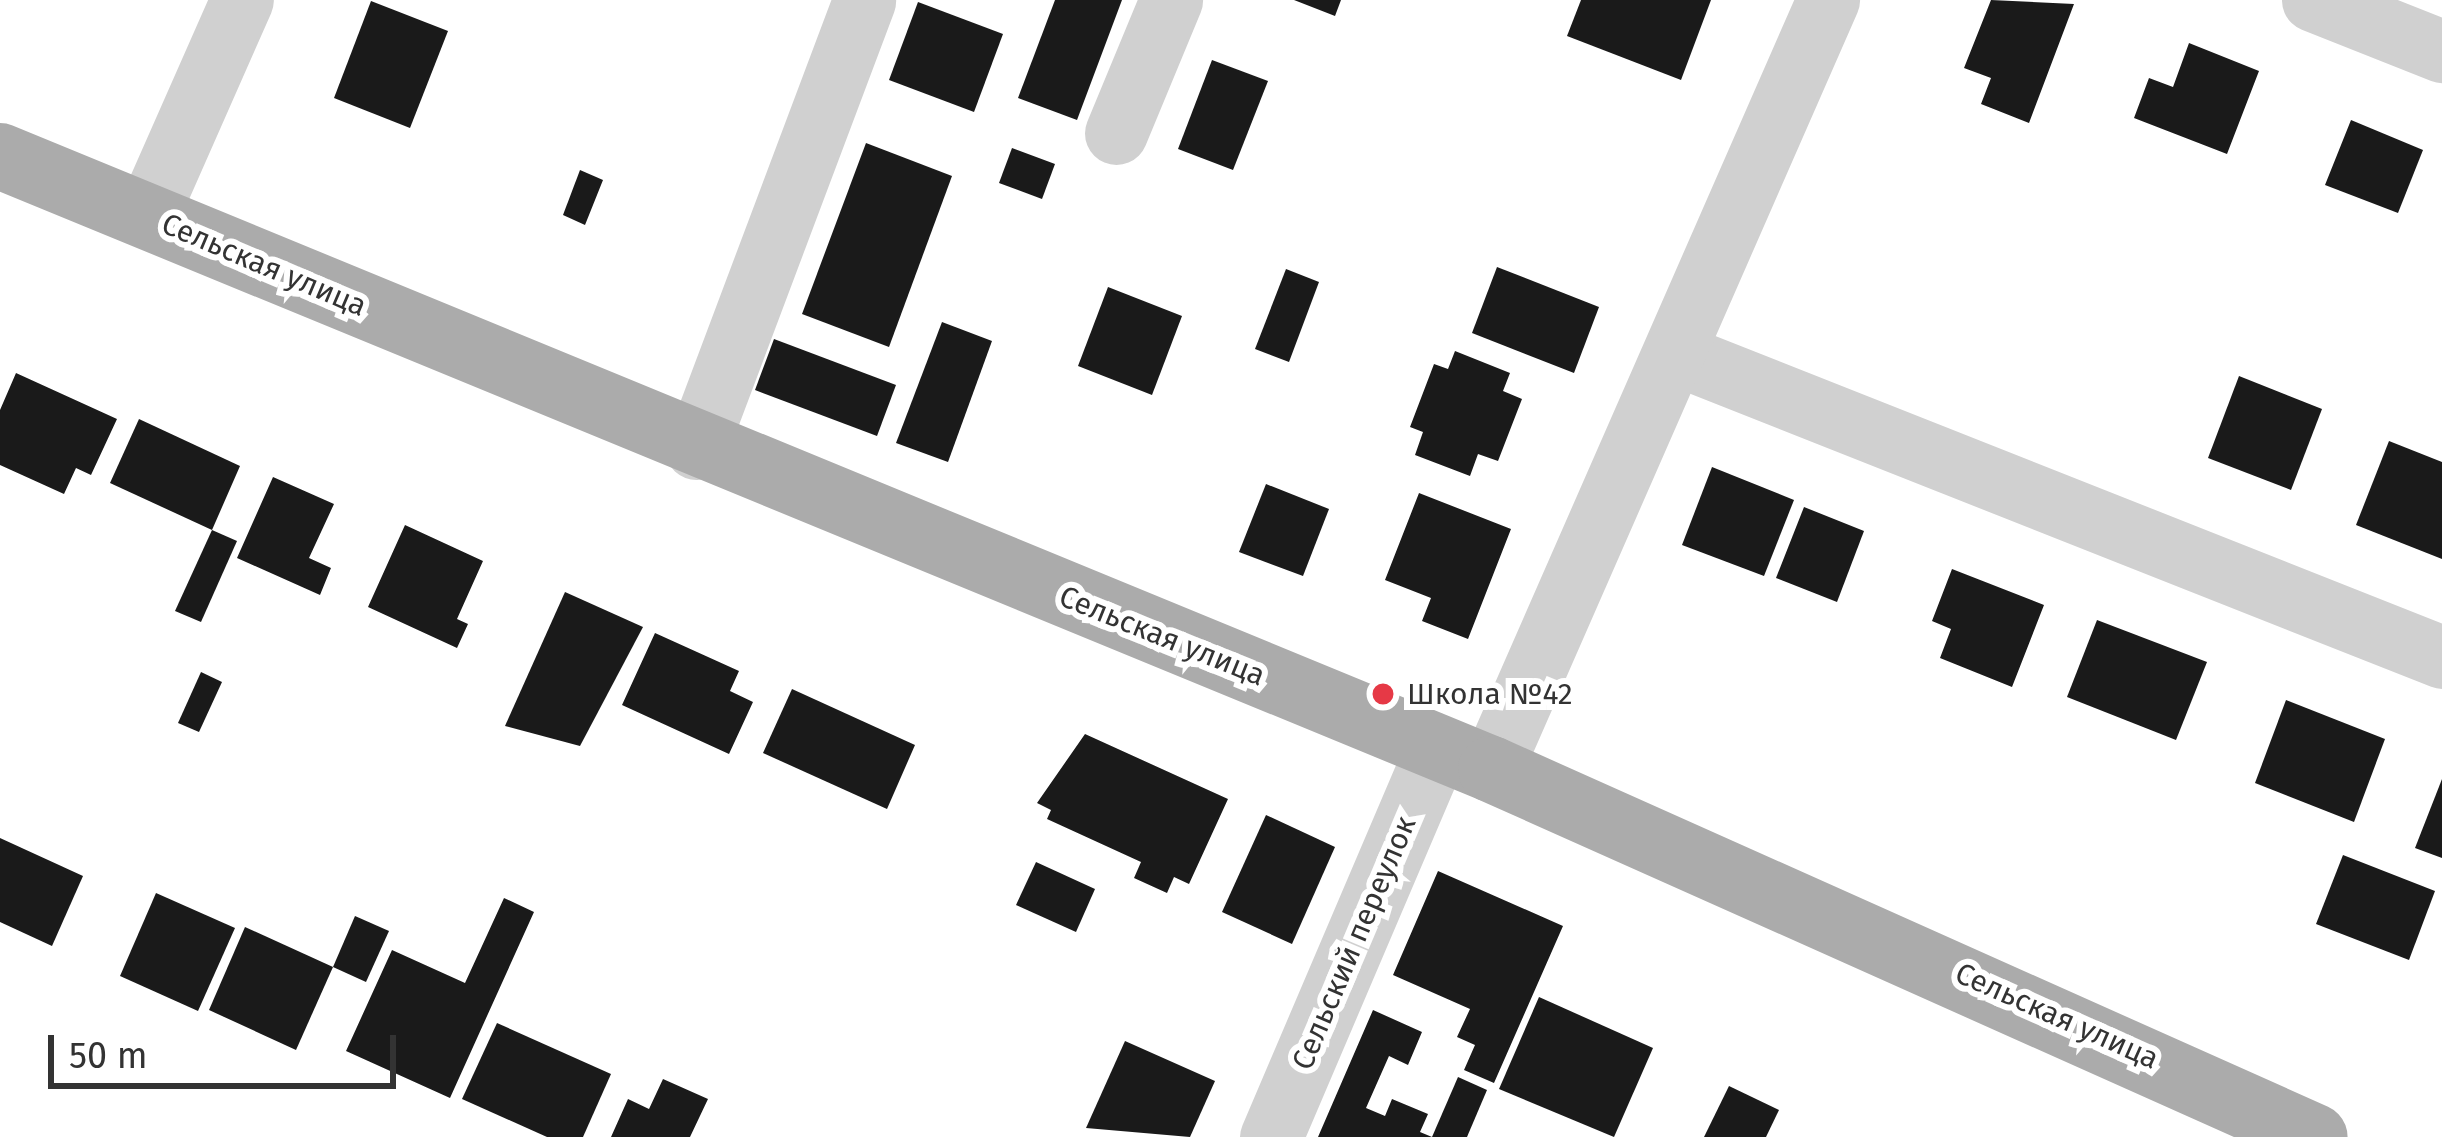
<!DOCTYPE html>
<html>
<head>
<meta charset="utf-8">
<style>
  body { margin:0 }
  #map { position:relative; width:2442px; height:1137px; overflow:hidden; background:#fff; font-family:"Fira Sans",sans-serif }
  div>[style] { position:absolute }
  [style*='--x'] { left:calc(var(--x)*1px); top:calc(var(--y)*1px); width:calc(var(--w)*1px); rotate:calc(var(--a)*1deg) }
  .building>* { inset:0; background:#1a1a1a }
  .minor>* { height:63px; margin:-31.5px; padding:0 31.5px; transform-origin:31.5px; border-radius:31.5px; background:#d0d0d0 }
  .major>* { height:66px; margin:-33px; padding:0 33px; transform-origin:33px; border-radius:33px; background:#ababab }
  .dots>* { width:33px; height:33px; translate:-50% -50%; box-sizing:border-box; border:6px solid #fff; border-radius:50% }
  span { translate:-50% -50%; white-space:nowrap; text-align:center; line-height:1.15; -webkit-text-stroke:12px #fff; paint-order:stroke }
  .street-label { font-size:30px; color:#333 }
  .poi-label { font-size:30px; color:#333 }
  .left { translate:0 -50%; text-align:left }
  .scale { position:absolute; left:48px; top:1035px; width:348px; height:54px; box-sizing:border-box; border:6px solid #333; border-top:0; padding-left:15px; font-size:36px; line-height:42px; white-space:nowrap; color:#333; -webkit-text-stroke:9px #fff; paint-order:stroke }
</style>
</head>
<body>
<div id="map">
  <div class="building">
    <i style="clip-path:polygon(1055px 0,1122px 0,1077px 120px,1018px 98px)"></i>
    <i style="clip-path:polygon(1294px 0,1341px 0,1335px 16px)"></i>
    <i style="clip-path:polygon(1581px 0,1711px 0,1681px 80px,1567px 36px)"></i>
    <i style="clip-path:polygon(1991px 0,2074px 4px,2029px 123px,1981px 104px,1991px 78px,1964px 68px)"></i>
    <i style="clip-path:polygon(371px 1px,448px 31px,410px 128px,334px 98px)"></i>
    <i style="clip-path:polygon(918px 2px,1003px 34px,974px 112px,889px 80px)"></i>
    <i style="clip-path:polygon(2189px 43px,2259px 71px,2227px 154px,2134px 118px,2149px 78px,2173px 87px)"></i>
    <i style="clip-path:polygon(1212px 60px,1268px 81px,1233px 170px,1178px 149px)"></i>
    <i style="clip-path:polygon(2351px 120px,2423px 150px,2398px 213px,2325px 185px)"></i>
    <i style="clip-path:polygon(866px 143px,952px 176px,889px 347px,802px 314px)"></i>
    <i style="clip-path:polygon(1012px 148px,1055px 164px,1042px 199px,999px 183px)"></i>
    <i style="clip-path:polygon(580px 170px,603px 180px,585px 225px,563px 215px)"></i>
    <i style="clip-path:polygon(1497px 267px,1599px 307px,1574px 373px,1472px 333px)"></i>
    <i style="clip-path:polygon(1286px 269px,1319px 282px,1289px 362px,1255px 349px)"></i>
    <i style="clip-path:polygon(1108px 287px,1182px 316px,1152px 395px,1078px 366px)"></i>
    <i style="clip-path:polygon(942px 322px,992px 341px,948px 462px,896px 443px)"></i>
    <i style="clip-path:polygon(774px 339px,896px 385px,877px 436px,755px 390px)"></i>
    <i style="clip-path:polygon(1455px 351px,1510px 373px,1503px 391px,1522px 399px,1498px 461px,1478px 454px,1470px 476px,1415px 455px,1423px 432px,1410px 427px,1434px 364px,1448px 369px)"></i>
    <i style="clip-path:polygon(16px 373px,117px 419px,91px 475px,76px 468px,64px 494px,0 465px,0 410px)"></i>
    <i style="clip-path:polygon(2239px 376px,2322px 409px,2291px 490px,2208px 458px)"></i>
    <i style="clip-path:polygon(139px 419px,240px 466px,212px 530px,110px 483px)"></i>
    <i style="clip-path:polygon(2389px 441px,2442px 462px,2442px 559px,2356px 525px)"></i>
    <i style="clip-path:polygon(1712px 467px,1794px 500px,1764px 576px,1682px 545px)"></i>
    <i style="clip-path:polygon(273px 477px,334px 504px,309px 558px,331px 568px,320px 595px,237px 558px)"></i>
    <i style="clip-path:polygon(1266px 484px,1329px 509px,1303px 576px,1239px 552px)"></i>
    <i style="clip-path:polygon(1419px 493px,1511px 529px,1468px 639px,1422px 621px,1431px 598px,1385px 580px)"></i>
    <i style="clip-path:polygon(1804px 507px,1864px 531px,1837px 602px,1776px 578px)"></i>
    <i style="clip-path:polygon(405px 525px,483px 561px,457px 619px,468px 624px,457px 648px,368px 607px)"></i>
    <i style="clip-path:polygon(212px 530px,237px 541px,201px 622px,175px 611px)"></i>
    <i style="clip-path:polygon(1952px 569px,2044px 605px,2012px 687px,1940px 658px,1951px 629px,1932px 621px)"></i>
    <i style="clip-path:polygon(565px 592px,643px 627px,580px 746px,505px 726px)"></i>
    <i style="clip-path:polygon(2097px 620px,2207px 662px,2176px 740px,2067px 697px)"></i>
    <i style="clip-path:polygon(655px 633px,739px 671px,730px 691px,753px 702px,729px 754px,622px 705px)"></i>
    <i style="clip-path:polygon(201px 672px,222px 682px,199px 732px,178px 723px)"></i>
    <i style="clip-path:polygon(792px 689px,915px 745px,887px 809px,763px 753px)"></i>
    <i style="clip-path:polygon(2286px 700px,2385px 739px,2354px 822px,2255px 783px)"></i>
    <i style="clip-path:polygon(1085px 734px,1228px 799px,1189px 884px,1174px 877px,1167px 893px,1134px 878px,1141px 862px,1047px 819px,1051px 810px,1037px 803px)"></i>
    <i style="clip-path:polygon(2442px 779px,2442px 858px,2415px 848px)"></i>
    <i style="clip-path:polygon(1266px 815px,1335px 847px,1292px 944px,1222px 912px)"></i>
    <i style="clip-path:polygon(0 838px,83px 876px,52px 946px,0 922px)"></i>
    <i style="clip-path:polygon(2343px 855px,2435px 891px,2409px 960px,2316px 924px)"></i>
    <i style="clip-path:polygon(1036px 862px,1095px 889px,1076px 932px,1016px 905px)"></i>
    <i style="clip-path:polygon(1438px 871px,1563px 926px,1494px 1083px,1464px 1070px,1475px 1045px,1457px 1037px,1470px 1009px,1393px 975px)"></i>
    <i style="clip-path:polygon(156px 893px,235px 928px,198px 1011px,120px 976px)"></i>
    <i style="clip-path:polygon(504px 898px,534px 912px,450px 1098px,346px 1051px,392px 950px,465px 983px)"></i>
    <i style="clip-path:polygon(355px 916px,389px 931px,366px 982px,333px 967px)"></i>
    <i style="clip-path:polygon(245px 927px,333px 967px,296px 1050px,209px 1010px)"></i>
    <i style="clip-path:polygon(1539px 997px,1653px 1048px,1614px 1137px,1499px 1089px)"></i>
    <i style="clip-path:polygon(1373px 1010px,1422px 1032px,1408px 1065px,1389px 1056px,1366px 1108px,1385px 1116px,1392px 1099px,1428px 1114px,1420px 1132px,1432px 1137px,1318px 1137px)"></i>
    <i style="clip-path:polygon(497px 1023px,611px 1074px,583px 1137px,547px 1137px,462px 1099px)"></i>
    <i style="clip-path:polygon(1125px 1041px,1215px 1081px,1190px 1137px,1086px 1128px)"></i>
    <i style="clip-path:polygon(1458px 1077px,1487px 1090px,1467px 1137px,1432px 1137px)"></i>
    <i style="clip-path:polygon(663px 1079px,708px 1099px,690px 1137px,611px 1137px,628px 1099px,649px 1109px)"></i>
    <i style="clip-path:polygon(1729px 1086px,1779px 1110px,1766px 1137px,1704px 1137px)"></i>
  </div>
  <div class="minor">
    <i style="--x:2313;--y:0;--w:139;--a:21.6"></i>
    <i style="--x:1116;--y:133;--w:144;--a:-67.5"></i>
    <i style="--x:147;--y:215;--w:235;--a:-66.2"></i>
    <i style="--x:1676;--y:354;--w:824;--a:21.58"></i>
    <i style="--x:696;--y:448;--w:478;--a:-69.4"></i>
    <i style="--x:1491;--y:769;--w:840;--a:-66.34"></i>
    <i style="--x:1271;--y:1137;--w:423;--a:-66.9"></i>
  </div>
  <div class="major">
    <i style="--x:0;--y:156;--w:1612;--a:22.35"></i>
    <i style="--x:1491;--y:769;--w:902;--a:24.07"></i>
  </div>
  <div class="dots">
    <i style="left:1383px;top:694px;background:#e63946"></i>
  </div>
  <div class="street-label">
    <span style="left:264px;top:265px;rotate:23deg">Сельская улица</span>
    <span style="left:1162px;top:636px;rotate:22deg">Сельская улица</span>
    <span style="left:1354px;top:943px;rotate:-67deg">Сельский переулок</span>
    <span style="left:2057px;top:1016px;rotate:24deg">Сельская улица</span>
  </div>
  <div class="poi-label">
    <span class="left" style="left:1407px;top:694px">Школа №42</span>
  </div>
  <div class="scale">50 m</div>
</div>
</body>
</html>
